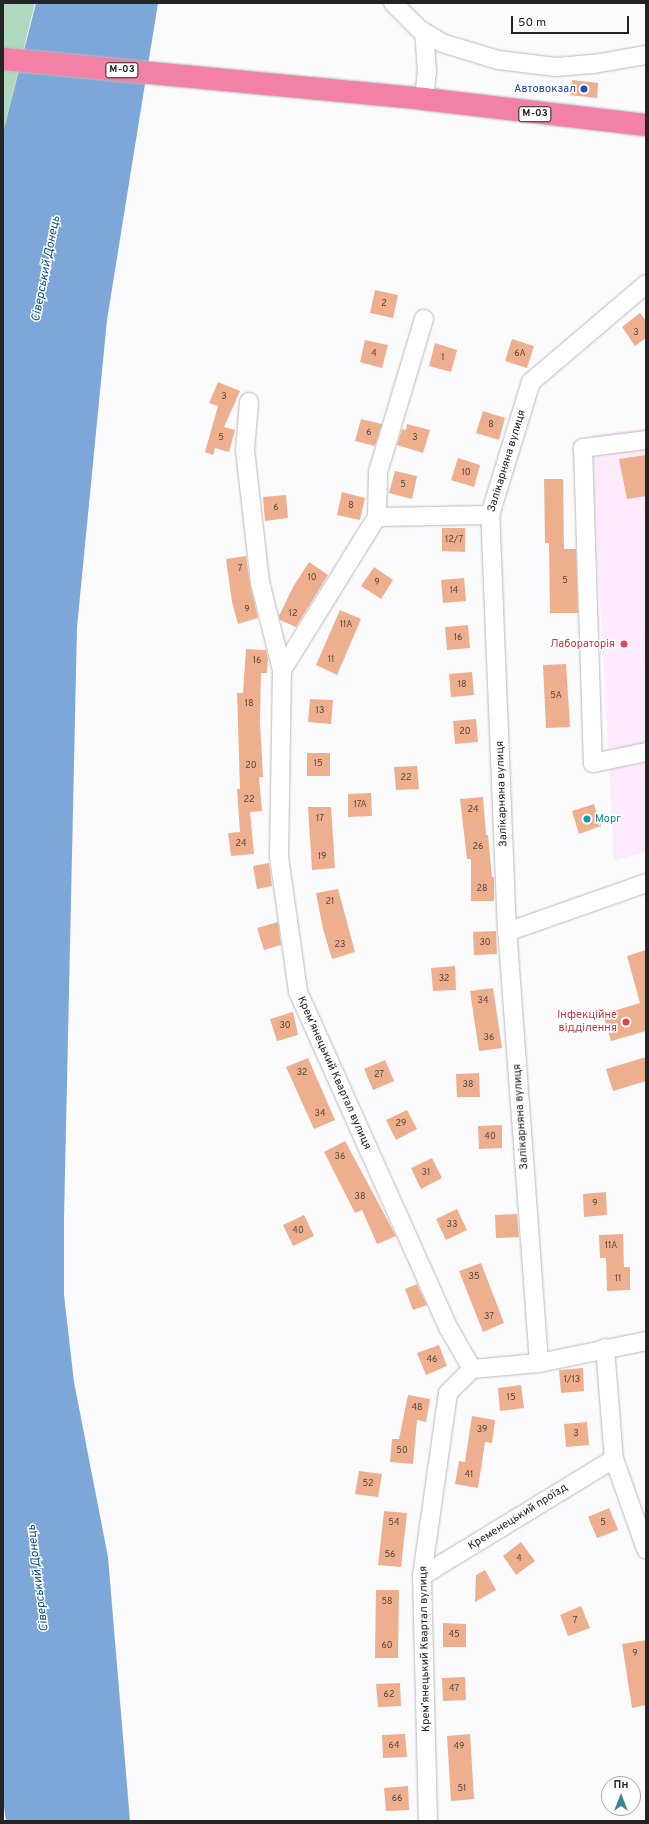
<!DOCTYPE html>
<html>
<head>
<meta charset="utf-8">
<style>
  body { margin:0 }
  #map { position:relative; width:649px; height:1824px; overflow:hidden; background:#fbfbfd; font-family:Overpass,sans-serif }
  div>[style] { position:absolute }
  [style*='--x'] { left:calc(var(--x)*1px); top:calc(var(--y)*1px); width:calc(var(--w)*1px); rotate:calc(var(--a)*1deg) }
  .medical>* { inset:0; background:#fdebfd }
  .green>* { inset:0; background:#afd8be }
  .water>* { inset:0; background:#7ca7d8 }
  .building>* { inset:0; background:#eeaf8f }
  .roads { filter:drop-shadow(0 0 1px #b9b9bb) drop-shadow(0 0 1px #b9b9bb) }
  .minor>* { height:18px; margin:-9px; padding:0 9px; transform-origin:9px; border-radius:9px; background:#fff }
  .highway>* { height:22px; margin:-11px; padding:0 11px; transform-origin:11px; border-radius:11px; background:#f281a5 }
  .dots>* { width:11px; height:11px; translate:-50% -50%; box-sizing:border-box; border:2px solid #fff; border-radius:50% }
  span { translate:-50% -50%; white-space:nowrap; text-align:center; line-height:1.15; -webkit-text-stroke:3px #fff; paint-order:stroke }
  .number-label { font-size:9px; color:#56473f }
  .number-label span { -webkit-text-stroke-width:0 }
  .shield-label span { padding:1px 3px; background:#fff; border:1px solid; border-radius:3px; -webkit-text-stroke-width:0 }
  .shield-label { font-size:10px; color:#232424; font-weight:700 }
  .transit-label { font-size:11px; color:#164399 }
  .right { translate:-100% -50%; text-align:right }
  .street-label { font-size:11px; color:#232424 }
  .health-label { font-size:11px; color:#be3a42 }
  .culture-label { font-size:11px; color:#0d838f }
  .left { translate:0 -50%; text-align:left }
  .water-label { font-size:12px; color:#0a4985; font-style:italic }
  .frame { position:absolute; inset:0; border:4px solid #232424; pointer-events:none }
  .north { position:absolute; left:601px; top:1776px; width:40px; height:40px; box-sizing:border-box; background:#fff; border:1px solid #a7a7a7; border-radius:50%; rotate:0deg; font-size:11px; font-weight:700; line-height:16px; text-align:center; color:#232424 }
  .north::after { content:''; display:block; margin:auto; width:14px; height:18px; background:#3f878c; clip-path:polygon(50% 0,100% 100%,50% 72%,0 100%) }
  .scale { position:absolute; left:511px; top:16px; width:118px; height:18px; box-sizing:border-box; border:2px solid #232424; border-top:0; padding-left:5px; font-size:12px; line-height:14px; white-space:nowrap; color:#232424; -webkit-text-stroke:3px #fff; paint-order:stroke }
</style>
</head>
<body>
<div id="map">
  <div class="medical">
    <i style="clip-path:polygon(646px 428px,646px 852px,614px 861px,591px 435px)"></i>
  </div>
  <div class="green">
    <i style="clip-path:polygon(3px 3px,35px 3px,3px 133px)"></i>
  </div>
  <div class="water">
    <i style="clip-path:polygon(36px 3px,158px 3px,107px 320px,77px 627px,64px 1219px,64px 1295px,74px 1382px,108px 1557px,130px 1821px,6px 1821px,3px 1799px,3px 133px)"></i>
  </div>
  <div class="building">
    <i style="clip-path:polygon(572px 80px,598px 83px,597px 98px,570px 95px)"></i>
    <i style="clip-path:polygon(375px 290px,398px 295px,393px 318px,370px 313px)"></i>
    <i style="clip-path:polygon(640px 313px,646px 321px,646px 338px,635px 346px,622px 327px)"></i>
    <i style="clip-path:polygon(512px 339px,534px 346px,527px 368px,505px 361px)"></i>
    <i style="clip-path:polygon(365px 340px,388px 345px,382px 368px,360px 362px)"></i>
    <i style="clip-path:polygon(435px 343px,457px 350px,451px 372px,429px 366px)"></i>
    <i style="clip-path:polygon(218px 382px,240px 391px,224px 427px,235px 430px,229px 452px,215px 448px,213px 455px,205px 452px,218px 406px,209px 403px)"></i>
    <i style="clip-path:polygon(483px 411px,505px 418px,499px 440px,476px 433px)"></i>
    <i style="clip-path:polygon(361px 419px,382px 424px,375px 446px,355px 441px)"></i>
    <i style="clip-path:polygon(407px 424px,430px 430px,423px 453px,397px 445px,402px 429px,406px 430px)"></i>
    <i style="clip-path:polygon(646px 455px,646px 496px,627px 499px,619px 459px)"></i>
    <i style="clip-path:polygon(458px 458px,480px 465px,474px 487px,451px 480px)"></i>
    <i style="clip-path:polygon(395px 471px,417px 476px,412px 499px,389px 493px)"></i>
    <i style="clip-path:polygon(544px 479px,563px 479px,564px 549px,576px 549px,578px 613px,550px 613px,549px 543px,545px 543px)"></i>
    <i style="clip-path:polygon(342px 492px,365px 498px,360px 520px,337px 515px)"></i>
    <i style="clip-path:polygon(286px 495px,288px 518px,265px 521px,263px 497px)"></i>
    <i style="clip-path:polygon(442px 528px,465px 528px,465px 552px,442px 551px)"></i>
    <i style="clip-path:polygon(246px 556px,250px 584px,258px 618px,238px 624px,232px 602px,226px 559px)"></i>
    <i style="clip-path:polygon(309px 562px,328px 575px,296px 627px,280px 620px,279px 616px,293px 587px)"></i>
    <i style="clip-path:polygon(374px 567px,393px 580px,381px 599px,361px 586px)"></i>
    <i style="clip-path:polygon(464px 578px,466px 601px,443px 603px,441px 580px)"></i>
    <i style="clip-path:polygon(340px 610px,361px 619px,337px 675px,316px 665px)"></i>
    <i style="clip-path:polygon(468px 625px,470px 648px,447px 650px,445px 627px)"></i>
    <i style="clip-path:polygon(246px 649px,266px 650px,268px 659px,267px 673px,261px 673px,260px 722px,263px 777px,259px 777px,262px 811px,250px 812px,254px 854px,231px 856px,228px 833px,240px 832px,237px 789px,240px 789px,237px 693px,243px 693px)"></i>
    <i style="clip-path:polygon(566px 664px,570px 727px,546px 728px,543px 665px)"></i>
    <i style="clip-path:polygon(472px 672px,474px 695px,451px 697px,449px 674px)"></i>
    <i style="clip-path:polygon(310px 699px,333px 700px,331px 724px,308px 722px)"></i>
    <i style="clip-path:polygon(476px 719px,478px 742px,455px 744px,453px 721px)"></i>
    <i style="clip-path:polygon(307px 753px,330px 753px,330px 776px,307px 776px)"></i>
    <i style="clip-path:polygon(417px 766px,419px 789px,396px 790px,394px 767px)"></i>
    <i style="clip-path:polygon(371px 793px,372px 816px,348px 817px,348px 794px)"></i>
    <i style="clip-path:polygon(483px 797px,486px 835px,488px 835px,492px 877px,494px 877px,494px 901px,471px 901px,471px 859px,467px 859px,460px 799px)"></i>
    <i style="clip-path:polygon(594px 804px,601px 826px,579px 834px,572px 811px)"></i>
    <i style="clip-path:polygon(308px 807px,331px 807px,335px 868px,312px 870px)"></i>
    <i style="clip-path:polygon(269px 863px,272px 886px,257px 889px,253px 866px)"></i>
    <i style="clip-path:polygon(338px 889px,355px 952px,332px 959px,323px 929px,316px 893px)"></i>
    <i style="clip-path:polygon(278px 922px,281px 945px,264px 950px,257px 928px)"></i>
    <i style="clip-path:polygon(496px 931px,497px 954px,474px 955px,473px 932px)"></i>
    <i style="clip-path:polygon(646px 950px,646px 1031px,611px 1041px,603px 1014px,640px 1003px,627px 956px)"></i>
    <i style="clip-path:polygon(455px 966px,456px 990px,433px 991px,431px 968px)"></i>
    <i style="clip-path:polygon(493px 988px,502px 1048px,479px 1051px,470px 991px)"></i>
    <i style="clip-path:polygon(293px 1012px,298px 1035px,277px 1041px,270px 1019px)"></i>
    <i style="clip-path:polygon(646px 1057px,646px 1081px,613px 1091px,606px 1069px)"></i>
    <i style="clip-path:polygon(308px 1058px,335px 1120px,314px 1129px,286px 1067px)"></i>
    <i style="clip-path:polygon(385px 1060px,394px 1081px,373px 1090px,364px 1069px)"></i>
    <i style="clip-path:polygon(479px 1073px,480px 1097px,457px 1097px,456px 1074px)"></i>
    <i style="clip-path:polygon(407px 1110px,417px 1129px,396px 1140px,386px 1120px)"></i>
    <i style="clip-path:polygon(502px 1125px,502px 1148px,479px 1149px,478px 1126px)"></i>
    <i style="clip-path:polygon(345px 1141px,396px 1236px,377px 1244px,362px 1210px,355px 1213px,324px 1152px)"></i>
    <i style="clip-path:polygon(432px 1158px,442px 1178px,421px 1189px,411px 1168px)"></i>
    <i style="clip-path:polygon(606px 1192px,607px 1215px,584px 1217px,583px 1194px)"></i>
    <i style="clip-path:polygon(457px 1209px,467px 1230px,446px 1240px,436px 1219px)"></i>
    <i style="clip-path:polygon(517px 1214px,519px 1237px,496px 1238px,495px 1215px)"></i>
    <i style="clip-path:polygon(304px 1215px,314px 1236px,293px 1246px,283px 1225px)"></i>
    <i style="clip-path:polygon(623px 1234px,624px 1267px,630px 1267px,630px 1290px,607px 1291px,606px 1258px,600px 1258px,599px 1235px)"></i>
    <i style="clip-path:polygon(481px 1263px,504px 1323px,483px 1332px,459px 1271px)"></i>
    <i style="clip-path:polygon(417px 1284px,427px 1305px,413px 1310px,405px 1289px)"></i>
    <i style="clip-path:polygon(439px 1345px,447px 1366px,426px 1375px,417px 1353px)"></i>
    <i style="clip-path:polygon(583px 1368px,584px 1391px,561px 1393px,559px 1370px)"></i>
    <i style="clip-path:polygon(521px 1385px,524px 1408px,500px 1411px,498px 1388px)"></i>
    <i style="clip-path:polygon(408px 1395px,430px 1399px,426px 1422px,417px 1420px,413px 1464px,390px 1462px,392px 1439px,399px 1439px)"></i>
    <i style="clip-path:polygon(472px 1416px,495px 1420px,492px 1443px,485px 1442px,478px 1488px,455px 1484px,459px 1461px,465px 1462px)"></i>
    <i style="clip-path:polygon(587px 1422px,589px 1445px,566px 1447px,564px 1424px)"></i>
    <i style="clip-path:polygon(359px 1471px,382px 1474px,378px 1497px,355px 1494px)"></i>
    <i style="clip-path:polygon(609px 1508px,618px 1530px,597px 1538px,588px 1517px)"></i>
    <i style="clip-path:polygon(384px 1511px,407px 1513px,401px 1567px,378px 1565px)"></i>
    <i style="clip-path:polygon(521px 1542px,535px 1561px,516px 1575px,503px 1556px)"></i>
    <i style="clip-path:polygon(485px 1570px,496px 1590px,475px 1602px,476px 1575px)"></i>
    <i style="clip-path:polygon(376px 1590px,399px 1590px,398px 1658px,375px 1658px)"></i>
    <i style="clip-path:polygon(581px 1606px,590px 1628px,568px 1636px,560px 1615px)"></i>
    <i style="clip-path:polygon(443px 1623px,466px 1624px,466px 1647px,443px 1647px)"></i>
    <i style="clip-path:polygon(646px 1640px,646px 1705px,632px 1708px,622px 1644px)"></i>
    <i style="clip-path:polygon(465px 1677px,466px 1700px,443px 1701px,442px 1678px)"></i>
    <i style="clip-path:polygon(400px 1683px,401px 1706px,378px 1707px,376px 1684px)"></i>
    <i style="clip-path:polygon(405px 1734px,407px 1757px,383px 1758px,382px 1735px)"></i>
    <i style="clip-path:polygon(470px 1734px,474px 1799px,451px 1801px,447px 1736px)"></i>
    <i style="clip-path:polygon(408px 1786px,409px 1810px,386px 1811px,384px 1788px)"></i>
  </div>
  <div class="roads">
    <div class="minor">
      <i style="--x:393;--y:3;--w:37;--a:45"></i>
      <i style="--x:419;--y:29;--w:27;--a:31"></i>
      <i style="--x:442;--y:43;--w:59;--a:16.9"></i>
      <i style="--x:498;--y:60;--w:58;--a:6.9"></i>
      <i style="--x:556;--y:67;--w:38;--a:-5"></i>
      <i style="--x:594;--y:64;--w:53;--a:-9.8"></i>
      <i style="--x:424;--y:99;--w:27;--a:-84"></i>
      <i style="--x:427;--y:72;--w:39;--a:-94"></i>
      <i style="--x:249;--y:402;--w:48;--a:94.8"></i>
      <i style="--x:245;--y:450;--w:133;--a:83.5"></i>
      <i style="--x:260;--y:582;--w:91;--a:76"></i>
      <i style="--x:646;--y:440;--w:64;--a:172.8"></i>
      <i style="--x:583;--y:448;--w:315;--a:88.2"></i>
      <i style="--x:593;--y:763;--w:54;--a:-11.7"></i>
      <i style="--x:377;--y:517;--w:45;--a:-88.7"></i>
      <i style="--x:378;--y:472;--w:160;--a:-73.3"></i>
      <i style="--x:507;--y:932;--w:147;--a:-19.4"></i>
      <i style="--x:605;--y:1348;--w:111;--a:85.4"></i>
      <i style="--x:614;--y:1459;--w:96;--a:70.4"></i>
      <i style="--x:539;--y:1363;--w:432;--a:-94.2"></i>
      <i style="--x:507;--y:932;--w:417;--a:-92.3"></i>
      <i style="--x:490;--y:515;--w:139;--a:-72.9"></i>
      <i style="--x:531;--y:382;--w:151;--a:-40.4"></i>
      <i style="--x:472;--y:1369;--w:48;--a:-119.7"></i>
      <i style="--x:448;--y:1327;--w:368;--a:-114.1"></i>
      <i style="--x:298;--y:991;--w:134;--a:-98.1"></i>
      <i style="--x:279;--y:858;--w:188;--a:-89.1"></i>
      <i style="--x:282;--y:670;--w:180;--a:-58.2"></i>
      <i style="--x:377;--y:517;--w:113;--a:-1"></i>
      <i style="--x:422;--y:1576;--w:225;--a:-31.4"></i>
      <i style="--x:428;--y:1821;--w:245;--a:-91.4"></i>
      <i style="--x:422;--y:1576;--w:185;--a:-81.9"></i>
      <i style="--x:448;--y:1393;--w:34;--a:-45"></i>
      <i style="--x:472;--y:1369;--w:67;--a:-5.1"></i>
      <i style="--x:539;--y:1363;--w:109;--a:-11.6"></i>
    </div>
    <div class="highway">
      <i style="--x:3;--y:59;--w:423;--a:5.4"></i>
      <i style="--x:424;--y:99;--w:224;--a:6.7"></i>
    </div>
  </div>
  <div class="dots">
    <i style="left:584px;top:89px;background:#1a4fb4"></i>
    <i style="left:624px;top:644px;background:#e0444e"></i>
    <i style="left:587px;top:819px;background:#0f9aa8"></i>
    <i style="left:626px;top:1022px;background:#e0444e"></i>
  </div>
  <div class="number-label">
    <span style="left:384px;top:304px">2</span>
    <span style="left:636px;top:333px">3</span>
    <span style="left:374px;top:354px">4</span>
    <span style="left:520px;top:354px">6А</span>
    <span style="left:443px;top:358px">1</span>
    <span style="left:224px;top:397px">3</span>
    <span style="left:491px;top:425px">8</span>
    <span style="left:369px;top:433px">6</span>
    <span style="left:221px;top:438px">5</span>
    <span style="left:415px;top:438px">3</span>
    <span style="left:466px;top:473px">10</span>
    <span style="left:403px;top:485px">5</span>
    <span style="left:351px;top:506px">8</span>
    <span style="left:276px;top:508px">6</span>
    <span style="left:454px;top:540px">12/7</span>
    <span style="left:240px;top:569px">7</span>
    <span style="left:312px;top:578px">10</span>
    <span style="left:565px;top:581px">5</span>
    <span style="left:377px;top:583px">9</span>
    <span style="left:454px;top:591px">14</span>
    <span style="left:247px;top:610px">9</span>
    <span style="left:293px;top:614px">12</span>
    <span style="left:346px;top:625px">11А</span>
    <span style="left:458px;top:638px">16</span>
    <span style="left:331px;top:660px">11</span>
    <span style="left:257px;top:661px">16</span>
    <span style="left:462px;top:685px">18</span>
    <span style="left:556px;top:696px">5А</span>
    <span style="left:249px;top:704px">18</span>
    <span style="left:320px;top:711px">13</span>
    <span style="left:465px;top:732px">20</span>
    <span style="left:318px;top:764px">15</span>
    <span style="left:251px;top:766px">20</span>
    <span style="left:406px;top:778px">22</span>
    <span style="left:249px;top:800px">22</span>
    <span style="left:360px;top:805px">17А</span>
    <span style="left:473px;top:810px">24</span>
    <span style="left:320px;top:819px">17</span>
    <span style="left:241px;top:844px">24</span>
    <span style="left:478px;top:847px">26</span>
    <span style="left:322px;top:857px">19</span>
    <span style="left:482px;top:889px">28</span>
    <span style="left:330px;top:902px">21</span>
    <span style="left:485px;top:943px">30</span>
    <span style="left:340px;top:945px">23</span>
    <span style="left:444px;top:979px">32</span>
    <span style="left:483px;top:1001px">34</span>
    <span style="left:285px;top:1026px">30</span>
    <span style="left:489px;top:1038px">36</span>
    <span style="left:302px;top:1073px">32</span>
    <span style="left:379px;top:1075px">27</span>
    <span style="left:468px;top:1085px">38</span>
    <span style="left:320px;top:1114px">34</span>
    <span style="left:401px;top:1124px">29</span>
    <span style="left:490px;top:1137px">40</span>
    <span style="left:340px;top:1157px">36</span>
    <span style="left:426px;top:1173px">31</span>
    <span style="left:360px;top:1197px">38</span>
    <span style="left:595px;top:1204px">9</span>
    <span style="left:452px;top:1225px">33</span>
    <span style="left:298px;top:1231px">40</span>
    <span style="left:611px;top:1246px">11А</span>
    <span style="left:474px;top:1277px">35</span>
    <span style="left:618px;top:1279px">11</span>
    <span style="left:489px;top:1317px">37</span>
    <span style="left:432px;top:1360px">46</span>
    <span style="left:572px;top:1380px">1/13</span>
    <span style="left:511px;top:1398px">15</span>
    <span style="left:417px;top:1408px">48</span>
    <span style="left:482px;top:1430px">39</span>
    <span style="left:576px;top:1434px">3</span>
    <span style="left:402px;top:1451px">50</span>
    <span style="left:469px;top:1475px">41</span>
    <span style="left:368px;top:1484px">52</span>
    <span style="left:394px;top:1523px">54</span>
    <span style="left:603px;top:1523px">5</span>
    <span style="left:390px;top:1555px">56</span>
    <span style="left:519px;top:1559px">4</span>
    <span style="left:387px;top:1602px">58</span>
    <span style="left:575px;top:1621px">7</span>
    <span style="left:454px;top:1635px">45</span>
    <span style="left:387px;top:1646px">60</span>
    <span style="left:635px;top:1654px">9</span>
    <span style="left:454px;top:1689px">47</span>
    <span style="left:389px;top:1695px">62</span>
    <span style="left:394px;top:1746px">64</span>
    <span style="left:459px;top:1747px">49</span>
    <span style="left:462px;top:1789px">51</span>
    <span style="left:397px;top:1799px">66</span>
  </div>
  <div class="shield-label">
    <span style="left:122px;top:70px">М-03</span>
    <span style="left:535px;top:114px">М-03</span>
  </div>
  <div class="transit-label">
    <span class="right" style="left:576px;top:89px">Автовокзал</span>
  </div>
  <div class="street-label">
    <span style="left:507px;top:461px;rotate:-73deg">Залікарняна вулиця</span>
    <span style="left:502px;top:794px;rotate:-92deg">Залікарняна вулиця</span>
    <span style="left:334px;top:1073px;rotate:66deg">Крем’янецький Квартал вулиця</span>
    <span style="left:521px;top:1117px;rotate:-94deg">Залікарняна вулиця</span>
    <span style="left:518px;top:1517px;rotate:-32deg">Кременецький проїзд</span>
    <span style="left:425px;top:1649px;rotate:-91deg">Крем’янецький Квартал вулиця</span>
  </div>
  <div class="health-label">
    <span class="right" style="left:615px;top:644px">Лабораторія</span>
    <span class="right" style="left:617px;top:1022px">Інфекційне<br>відділення</span>
  </div>
  <div class="culture-label">
    <span class="left" style="left:595px;top:819px">Морг</span>
  </div>
  <div class="water-label">
    <span style="left:47px;top:269px;rotate:-79deg">Сіверський Донець</span>
    <span style="left:39px;top:1578px;rotate:-97deg">Сіверський Донець</span>
  </div>
  <div class="frame"></div>
  <div class="north">Пн</div>
  <div class="scale">50 m</div>
</div>
</body>
</html>
